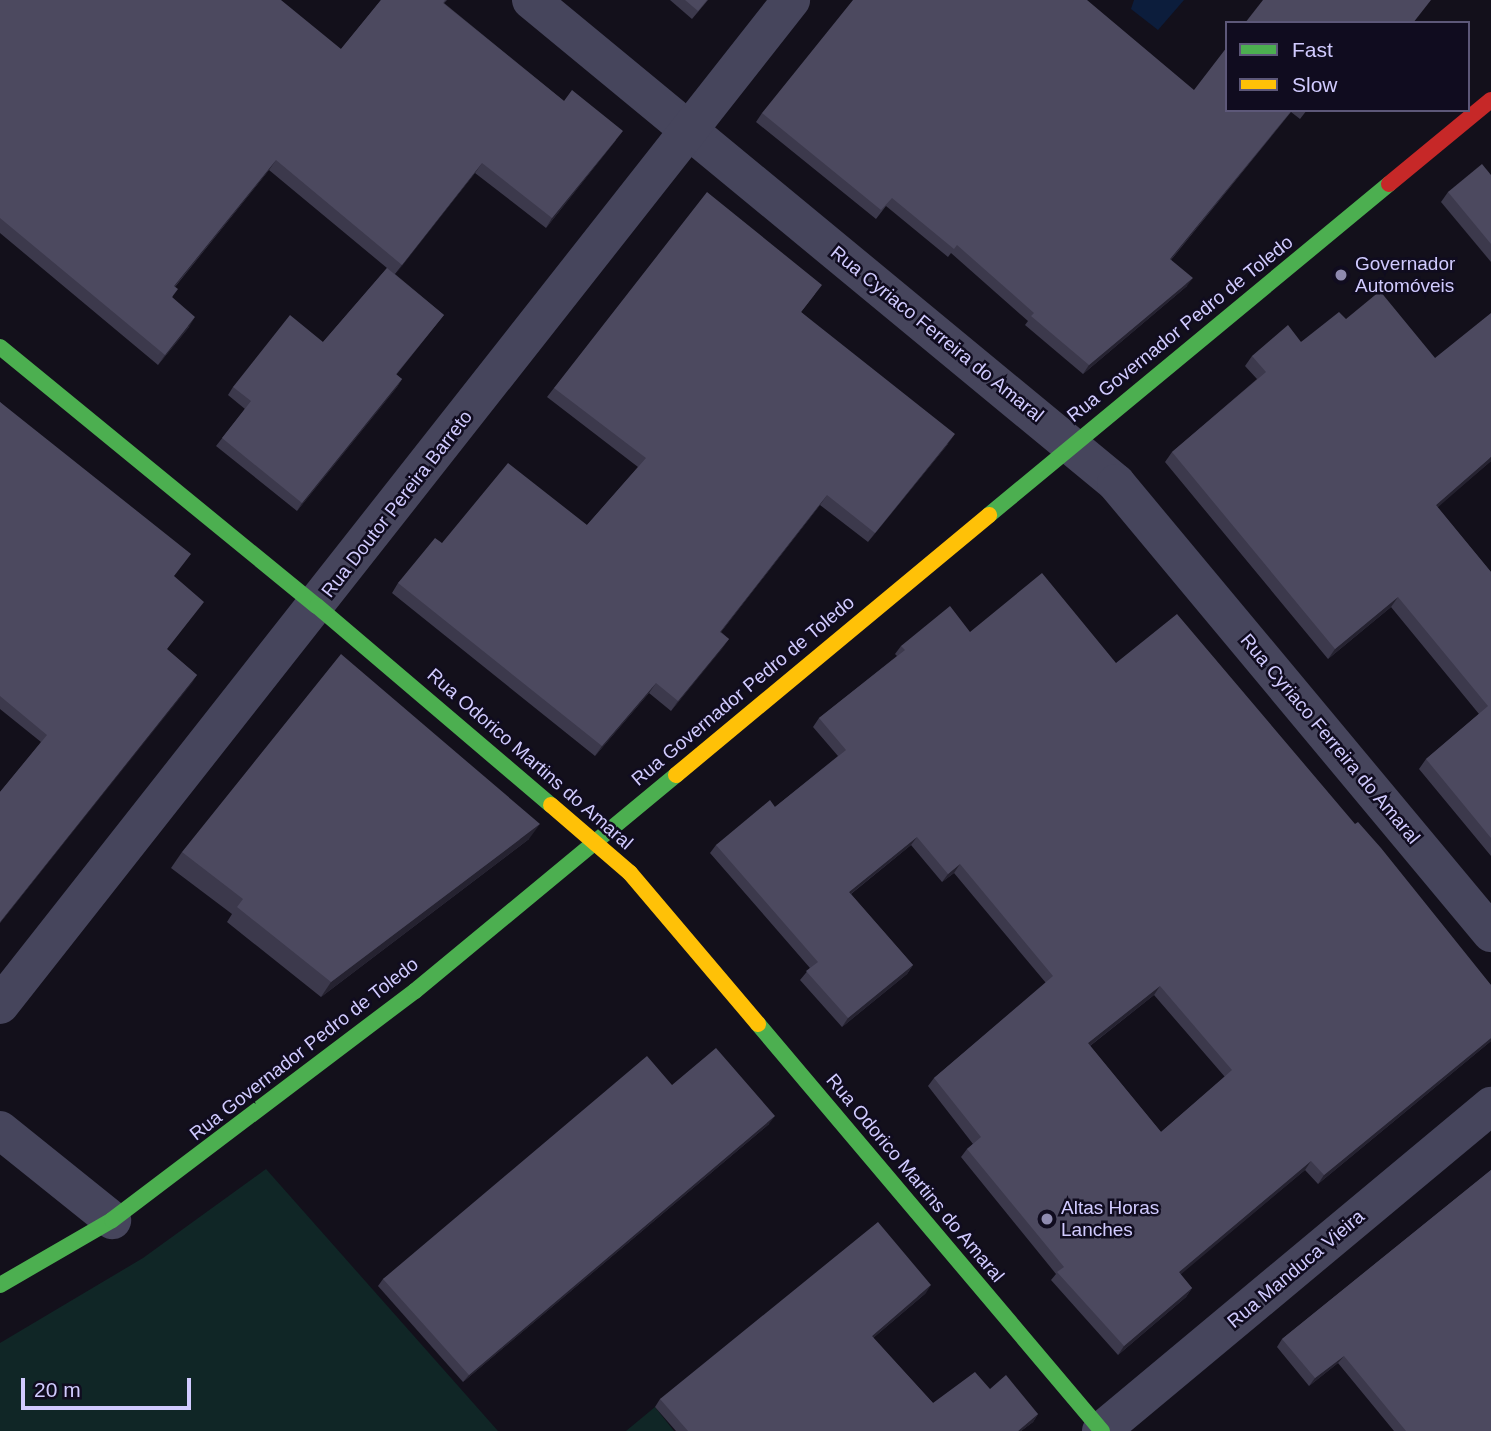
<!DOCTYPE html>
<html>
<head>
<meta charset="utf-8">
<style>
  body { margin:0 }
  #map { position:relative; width:1491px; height:1431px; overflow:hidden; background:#13101b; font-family:Helvetica,sans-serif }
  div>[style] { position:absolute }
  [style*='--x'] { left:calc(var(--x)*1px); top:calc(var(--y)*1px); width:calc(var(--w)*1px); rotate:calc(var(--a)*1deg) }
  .green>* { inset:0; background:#102626 }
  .water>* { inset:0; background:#0c1d3c }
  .street>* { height:38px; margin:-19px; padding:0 19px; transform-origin:19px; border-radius:19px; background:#46455c }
  .fast>* { height:16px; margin:-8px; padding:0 8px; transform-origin:8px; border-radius:8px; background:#4caf50 }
  .slow>* { height:16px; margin:-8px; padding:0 8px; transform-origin:8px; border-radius:8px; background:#ffc107 }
  .jam>* { height:16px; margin:-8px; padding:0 8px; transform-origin:8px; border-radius:8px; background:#c62828 }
  .wall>* { inset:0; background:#3c394c }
  .shaded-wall>* { inset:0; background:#252230 }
  .building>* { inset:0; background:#4c495f }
  .dots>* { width:19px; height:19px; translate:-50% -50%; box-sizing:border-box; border:4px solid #100c1f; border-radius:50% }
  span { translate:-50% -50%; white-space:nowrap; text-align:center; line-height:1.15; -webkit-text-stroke:5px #100c1f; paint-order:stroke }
  .poi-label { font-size:19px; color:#d1cbff }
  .left { translate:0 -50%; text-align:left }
  .street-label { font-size:19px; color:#d1cbff }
  .legend { position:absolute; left:1225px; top:21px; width:245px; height:91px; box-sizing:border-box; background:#100c1f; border:2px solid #5d5879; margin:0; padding:9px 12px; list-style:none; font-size:21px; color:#d1cbff }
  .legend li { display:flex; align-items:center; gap:14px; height:35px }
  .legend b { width:35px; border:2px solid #5d5879 }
  .scale { position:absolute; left:21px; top:1378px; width:170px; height:32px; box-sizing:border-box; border:4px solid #d1cbff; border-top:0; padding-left:9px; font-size:21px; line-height:24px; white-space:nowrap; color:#d1cbff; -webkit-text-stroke:5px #100c1f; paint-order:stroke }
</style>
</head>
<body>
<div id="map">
  <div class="green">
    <i style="clip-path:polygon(266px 1169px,498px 1431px,0 1431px,0 1343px,143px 1258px)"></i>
    <i style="clip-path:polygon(655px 1407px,674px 1431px,626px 1431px)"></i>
  </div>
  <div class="water">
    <i style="clip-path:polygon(1134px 0,1184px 0,1158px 30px,1131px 9px)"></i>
  </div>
  <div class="street">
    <i style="--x:531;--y:0;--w:759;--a:39.54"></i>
    <i style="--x:1116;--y:483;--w:586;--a:50.19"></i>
    <i style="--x:0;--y:1005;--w:1279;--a:-51.79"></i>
    <i style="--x:0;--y:1130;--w:144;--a:38.8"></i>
    <i style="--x:1101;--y:1431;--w:508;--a:-39.81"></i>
  </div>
  <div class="fast">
    <i style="--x:0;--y:347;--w:409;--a:39.3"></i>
    <i style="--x:317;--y:606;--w:307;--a:40.4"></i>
    <i style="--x:989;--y:515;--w:519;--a:-39.61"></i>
    <i style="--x:758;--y:1024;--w:533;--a:49.8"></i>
    <i style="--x:0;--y:1285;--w:129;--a:-30.1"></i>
    <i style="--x:112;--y:1220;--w:380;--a:-37.1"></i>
    <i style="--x:415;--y:991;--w:339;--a:-39.6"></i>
  </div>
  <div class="slow">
    <i style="--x:676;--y:775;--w:407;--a:-39.7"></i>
    <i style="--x:551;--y:805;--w:104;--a:40.7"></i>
    <i style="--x:630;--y:873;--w:198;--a:49.7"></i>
  </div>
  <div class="jam">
    <i style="--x:1389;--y:184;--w:132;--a:-39.5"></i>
  </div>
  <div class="wall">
    <i style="clip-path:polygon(0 0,341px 49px,381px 0,447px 0,444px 3px,564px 101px,616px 140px,546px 228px,475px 173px,395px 274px,444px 315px,396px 375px,402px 379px,397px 387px,297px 511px,216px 446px,245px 409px,228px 395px,233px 387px,323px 342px,387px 268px,269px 170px,175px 287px,172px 298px,189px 327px,158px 365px,0 233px)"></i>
    <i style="clip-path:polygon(670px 0,708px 0,692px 19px)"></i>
    <i style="clip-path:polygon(1194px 90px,1227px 110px,1307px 110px,1300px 119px,1291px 112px,1171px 260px,1187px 286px,1083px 374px,1025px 325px,1028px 321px,951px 253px,948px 257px,886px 206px,876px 219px,756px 122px,762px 113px)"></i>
    <i style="clip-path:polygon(1491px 175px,1491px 262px,1441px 202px,1448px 192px)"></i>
    <i style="clip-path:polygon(815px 294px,801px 312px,948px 444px,868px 542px,820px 505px,721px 632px,729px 639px,671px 711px,649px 693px,595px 756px,392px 593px,398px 583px,442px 543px,587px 525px,638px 467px,547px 397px,554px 388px)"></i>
    <i style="clip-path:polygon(1346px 319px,1435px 358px,1491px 461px,1437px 507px,1491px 572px,1491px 856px,1419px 769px,1426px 759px,1479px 714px,1391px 607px,1328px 659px,1165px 462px,1172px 452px,1257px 379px,1245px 366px,1252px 356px,1301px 342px)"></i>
    <i style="clip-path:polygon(0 402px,174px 577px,167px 650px,197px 675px,0 923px,0 792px,41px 742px,0 709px)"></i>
    <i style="clip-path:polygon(evenodd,970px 632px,1116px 663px,1491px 985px,1491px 1041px,1318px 1184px,1305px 1170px,1180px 1274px,1192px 1288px,1186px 1297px,1118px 1355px,1051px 1280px,1056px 1274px,961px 1157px,967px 1149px,973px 1144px,928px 1086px,934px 1078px,1046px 983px,954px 873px,942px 882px,911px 845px,851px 894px,913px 965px,907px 974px,842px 1027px,800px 980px,810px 968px,710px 853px,716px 845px,775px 807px,838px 756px,813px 727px,819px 718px,897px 656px,895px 654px,901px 646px,970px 632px,1154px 995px,1225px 1077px,1161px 1132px,1090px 1046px,1154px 995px)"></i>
    <i style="clip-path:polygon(529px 839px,321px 997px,227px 922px,232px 914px,171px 868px,182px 852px)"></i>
    <i style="clip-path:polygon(672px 1085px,769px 1124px,463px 1382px,378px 1286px,383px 1279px)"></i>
    <i style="clip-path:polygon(1491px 1170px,1491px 1431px,1394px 1431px,1338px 1363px,1309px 1386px,1277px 1347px,1282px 1339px)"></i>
    <i style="clip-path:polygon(926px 1293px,873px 1338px,933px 1403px,990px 1389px,1038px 1414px,1033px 1422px,1021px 1431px,676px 1431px,655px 1407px,660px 1399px)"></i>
  </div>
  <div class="shaded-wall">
    <i style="clip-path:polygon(1292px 110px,1164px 268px,1170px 259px)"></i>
    <i style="clip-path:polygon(623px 131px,616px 140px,546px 228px,552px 218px)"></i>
    <i style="clip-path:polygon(276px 160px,269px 170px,167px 296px,174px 286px)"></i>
    <i style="clip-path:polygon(482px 163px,475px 173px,395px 275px,402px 265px)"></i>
    <i style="clip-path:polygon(1193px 278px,1187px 286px,1083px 374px,1089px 365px)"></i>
    <i style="clip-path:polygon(195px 317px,189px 327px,158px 365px,165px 355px)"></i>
    <i style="clip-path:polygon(402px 379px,397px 387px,297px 511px,302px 503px)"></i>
    <i style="clip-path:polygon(955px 434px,948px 444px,868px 542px,875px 533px)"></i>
    <i style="clip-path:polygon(1491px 457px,1491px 461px,1429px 515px,1436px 505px)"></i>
    <i style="clip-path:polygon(827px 495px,820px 505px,713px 642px,720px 632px)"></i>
    <i style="clip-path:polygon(1398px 597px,1391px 607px,1328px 659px,1335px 649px)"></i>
    <i style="clip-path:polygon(729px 639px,722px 649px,671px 711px,678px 701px)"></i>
    <i style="clip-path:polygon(197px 675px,192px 683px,0 923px,0 922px)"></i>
    <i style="clip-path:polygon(656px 683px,649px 693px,595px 756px,602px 746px)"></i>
    <i style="clip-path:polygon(540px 824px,529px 839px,321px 997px,331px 982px)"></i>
    <i style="clip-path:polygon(917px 837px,911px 845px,843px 900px,849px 892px)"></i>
    <i style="clip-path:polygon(960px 864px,954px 873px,942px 882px,948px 874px)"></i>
    <i style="clip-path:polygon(913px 965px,907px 974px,842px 1027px,848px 1018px)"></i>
    <i style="clip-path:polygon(1160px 986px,1154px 995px,1082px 1052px,1088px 1043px)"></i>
    <i style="clip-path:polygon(1491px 1038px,1491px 1041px,1318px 1184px,1324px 1175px)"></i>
    <i style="clip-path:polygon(775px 1116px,769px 1124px,463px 1382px,469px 1375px)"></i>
    <i style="clip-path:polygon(1311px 1161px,1305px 1170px,1173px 1281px,1179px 1272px)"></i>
    <i style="clip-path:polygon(931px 1285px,926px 1293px,866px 1344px,872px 1336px)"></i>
    <i style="clip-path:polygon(1192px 1288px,1186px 1297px,1118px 1355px,1124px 1346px)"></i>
    <i style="clip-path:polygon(1344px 1356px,1338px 1363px,1309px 1386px,1315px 1378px)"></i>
    <i style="clip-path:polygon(1038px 1414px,1033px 1422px,1021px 1431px,1018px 1431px)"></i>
  </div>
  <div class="building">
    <i style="clip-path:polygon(0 0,281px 0,341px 49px,381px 0,445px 0,443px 3px,564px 101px,572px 90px,623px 131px,552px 218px,482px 163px,402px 265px,276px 160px,174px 286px,178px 289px,172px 297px,195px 317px,165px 355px,0 218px)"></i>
    <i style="clip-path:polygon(685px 0,707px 0,698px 11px)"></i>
    <i style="clip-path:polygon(853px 0,1087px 0,1194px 90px,1227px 47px,1227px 110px,1292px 110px,1170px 259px,1193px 278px,1089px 365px,1031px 316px,1034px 313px,957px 245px,954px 249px,892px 198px,881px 210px,762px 113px)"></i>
    <i style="clip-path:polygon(1263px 0,1431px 0,1413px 23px,1245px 23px)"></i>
    <i style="clip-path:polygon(1482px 164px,1491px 175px,1491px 244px,1448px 192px)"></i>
    <i style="clip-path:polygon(707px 192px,822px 285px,801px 312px,955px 434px,875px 533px,827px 495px,720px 632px,729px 639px,678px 701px,656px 683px,602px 746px,398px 583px,435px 538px,442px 543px,508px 463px,587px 525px,646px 458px,554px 388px)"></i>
    <i style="clip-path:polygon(387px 268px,444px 315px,396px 374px,402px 379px,302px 503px,222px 438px,251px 401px,233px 387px,290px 315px,323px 342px)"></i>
    <i style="clip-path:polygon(1380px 291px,1435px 358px,1491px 313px,1491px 457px,1436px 505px,1491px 572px,1491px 838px,1426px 759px,1488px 706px,1398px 597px,1335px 649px,1172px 452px,1266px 372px,1252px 356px,1288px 325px,1301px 342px,1339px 312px,1346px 319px)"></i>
    <i style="clip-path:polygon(0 402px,191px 554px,174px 576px,204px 602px,167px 649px,197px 675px,0 922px,0 792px,47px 735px,0 696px)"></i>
    <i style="clip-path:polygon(evenodd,1042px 573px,1116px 663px,1177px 614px,1355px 824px,1358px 822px,1381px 848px,1491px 985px,1491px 1038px,1324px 1175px,1311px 1161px,1179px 1272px,1192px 1288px,1124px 1346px,1057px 1272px,1064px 1267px,967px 1149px,981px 1137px,934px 1078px,1053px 976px,960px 864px,948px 874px,917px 837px,849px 892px,913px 965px,848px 1018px,806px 971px,818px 962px,716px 845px,770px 800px,775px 807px,846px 750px,819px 718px,905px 650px,901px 646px,950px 606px,970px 632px,1042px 573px,1160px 986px,1232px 1070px,1161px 1132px,1088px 1043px,1160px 986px)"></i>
    <i style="clip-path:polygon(341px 654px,540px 824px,331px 982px,237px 907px,243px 899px,182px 852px)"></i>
    <i style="clip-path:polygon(716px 1048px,775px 1116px,469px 1375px,383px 1279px,647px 1056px,672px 1085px)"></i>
    <i style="clip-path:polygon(1491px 1170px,1491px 1431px,1406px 1431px,1344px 1356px,1315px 1378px,1282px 1339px)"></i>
    <i style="clip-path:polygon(878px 1222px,931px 1285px,872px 1336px,933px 1403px,975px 1372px,990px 1389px,1006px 1375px,1038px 1414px,1018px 1431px,688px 1431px,660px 1399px)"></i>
  </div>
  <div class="dots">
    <i style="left:1341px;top:275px;background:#8e8aaf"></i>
    <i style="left:1047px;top:1219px;background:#8e8aaf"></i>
  </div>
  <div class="poi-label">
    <span class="left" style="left:1355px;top:275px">Governador<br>Automóveis</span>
    <span class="left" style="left:1061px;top:1219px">Altas Horas<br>Lanches</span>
  </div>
  <div class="street-label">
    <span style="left:1180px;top:329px;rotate:-39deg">Rua Governador Pedro de Toledo</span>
    <span style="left:937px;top:334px;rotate:39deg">Rua Cyriaco Ferreira do Amaral</span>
    <span style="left:397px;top:504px;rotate:-52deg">Rua Doutor Pereira Barreto</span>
    <span style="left:743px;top:691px;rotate:-40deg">Rua Governador Pedro de Toledo</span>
    <span style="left:1330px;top:739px;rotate:50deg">Rua Cyriaco Ferreira do Amaral</span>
    <span style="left:530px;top:759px;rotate:41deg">Rua Odorico Martins do Amaral</span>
    <span style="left:304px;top:1049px;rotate:-38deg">Rua Governador Pedro de Toledo</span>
    <span style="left:915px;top:1178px;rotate:50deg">Rua Odorico Martins do Amaral</span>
    <span style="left:1296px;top:1269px;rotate:-40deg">Rua Manduca Vieira</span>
  </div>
  <ul class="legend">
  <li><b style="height:9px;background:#4caf50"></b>Fast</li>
  <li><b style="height:9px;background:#ffc107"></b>Slow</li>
  </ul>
  <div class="scale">20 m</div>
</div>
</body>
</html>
